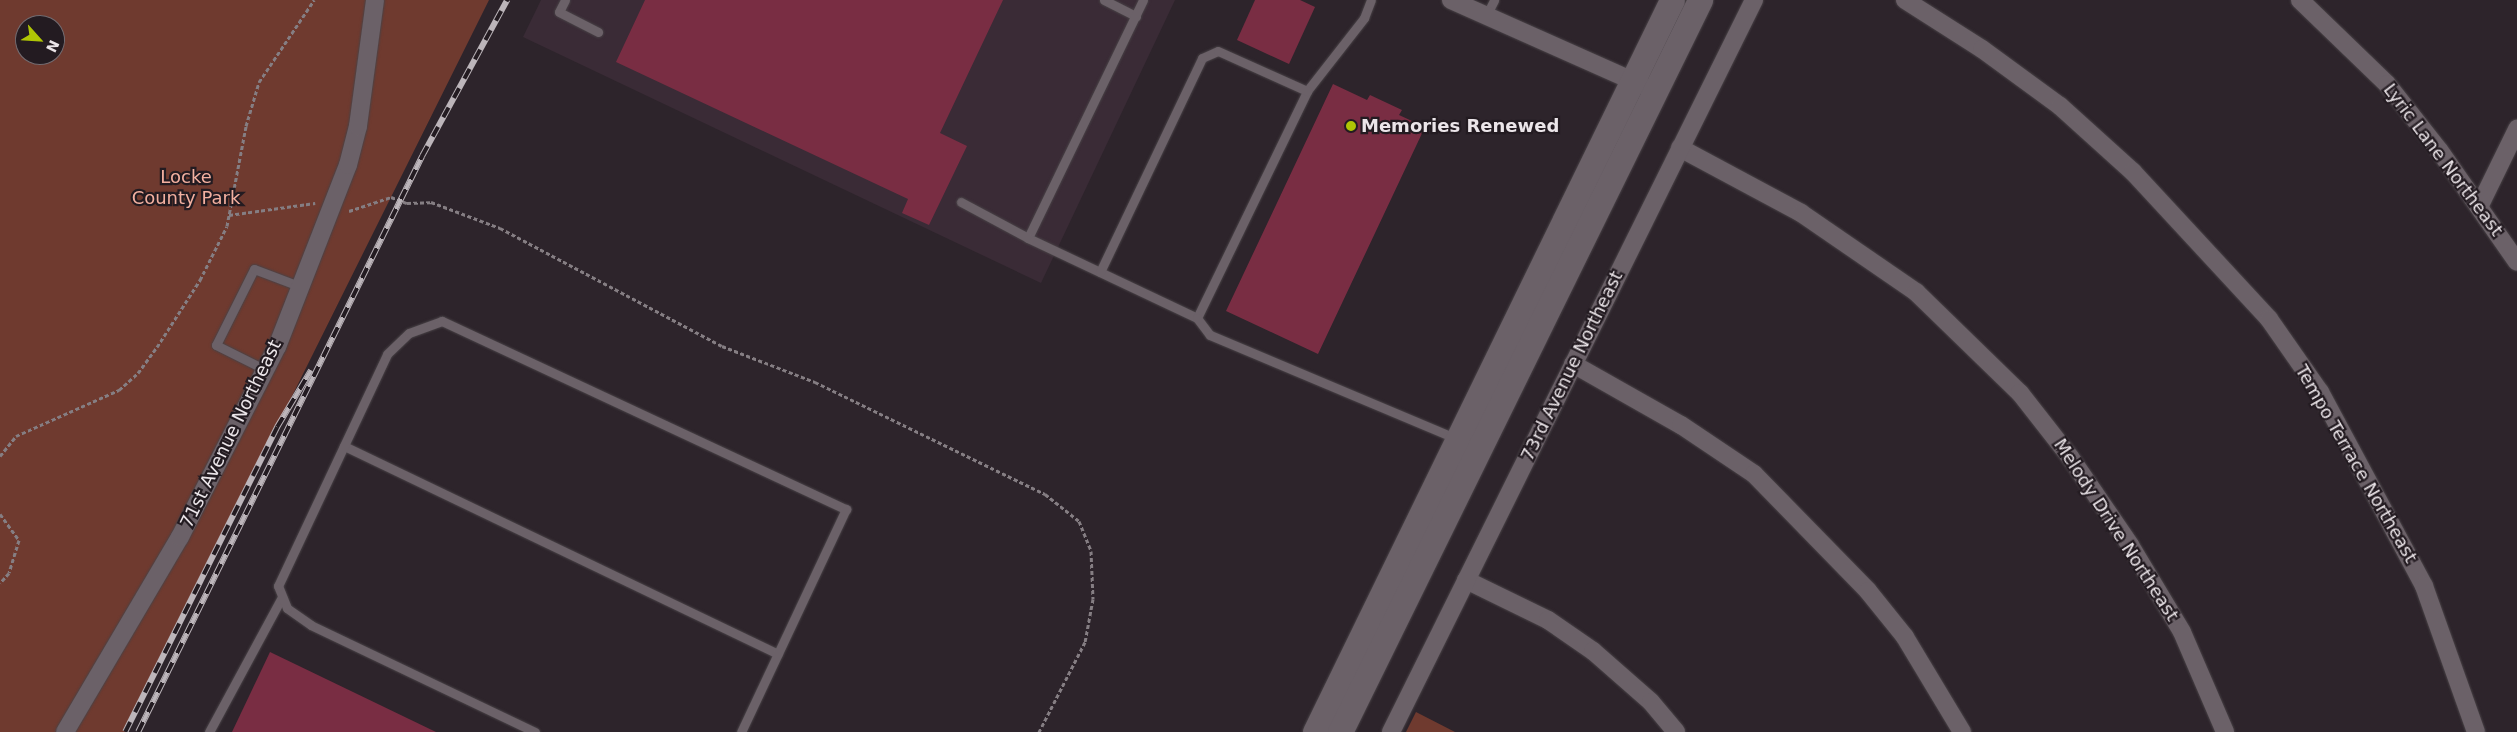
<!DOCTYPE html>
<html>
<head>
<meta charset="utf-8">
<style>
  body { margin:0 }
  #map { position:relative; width:2517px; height:732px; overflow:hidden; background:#2d242b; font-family:"DejaVu Sans",sans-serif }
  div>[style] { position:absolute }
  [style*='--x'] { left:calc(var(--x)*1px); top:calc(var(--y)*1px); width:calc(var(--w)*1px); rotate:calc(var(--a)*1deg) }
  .built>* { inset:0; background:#3a2b36 }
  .green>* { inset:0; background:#6f3a2f }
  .building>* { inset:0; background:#792d43 }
  .path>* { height:3px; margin-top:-1.5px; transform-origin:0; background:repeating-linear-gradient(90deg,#857e83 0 4px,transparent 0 6.5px) }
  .roads { filter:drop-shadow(0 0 1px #484246) drop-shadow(0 0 1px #484246) }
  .lane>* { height:9px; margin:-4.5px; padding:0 4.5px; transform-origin:4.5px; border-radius:4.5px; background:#6b6168 }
  .street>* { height:18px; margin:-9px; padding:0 9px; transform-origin:9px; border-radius:9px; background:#6b6168 }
  .secondary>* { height:25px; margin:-12.5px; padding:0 12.5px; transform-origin:12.5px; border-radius:12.5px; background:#6b6168 }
  .rail>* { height:5.5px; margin-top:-2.75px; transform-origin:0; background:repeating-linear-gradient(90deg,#231b21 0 11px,#bcb5ba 0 22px); box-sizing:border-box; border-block:1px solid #bcb5ba }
  .dots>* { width:14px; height:14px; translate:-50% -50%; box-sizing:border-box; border:2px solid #231b21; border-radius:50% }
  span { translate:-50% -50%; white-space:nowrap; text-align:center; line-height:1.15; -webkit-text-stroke:4.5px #231b21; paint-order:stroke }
  .poi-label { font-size:18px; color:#ebe5e9; font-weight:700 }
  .left { translate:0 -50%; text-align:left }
  .street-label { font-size:18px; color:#ebe5e9 }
  .park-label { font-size:18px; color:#f3b0a0 }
  .north { position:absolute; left:15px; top:15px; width:50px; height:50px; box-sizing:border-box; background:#231b21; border:1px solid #736c71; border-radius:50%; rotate:116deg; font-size:14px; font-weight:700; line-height:20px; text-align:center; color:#ebe5e9 }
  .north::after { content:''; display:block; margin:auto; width:18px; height:22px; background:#afc505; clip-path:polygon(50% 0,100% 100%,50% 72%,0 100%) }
</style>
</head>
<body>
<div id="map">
  <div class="built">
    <i style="clip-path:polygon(541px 0,1175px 0,1041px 283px,523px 37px)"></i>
  </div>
  <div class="green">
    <i style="clip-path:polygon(evenodd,0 0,489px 0,125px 732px,0 732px,0 0,25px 25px,55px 25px,55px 55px,25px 55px,25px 25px)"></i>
    <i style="clip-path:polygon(1416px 712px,1455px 732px,1406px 732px)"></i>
  </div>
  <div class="building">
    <i style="clip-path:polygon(645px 0,1003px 0,940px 133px,967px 146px,929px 225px,902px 213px,908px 199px,616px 62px)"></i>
    <i style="clip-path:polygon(1255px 0,1300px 0,1315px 7px,1289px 64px,1237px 40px)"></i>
    <i style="clip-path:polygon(1333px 84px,1367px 100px,1370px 95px,1402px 110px,1399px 115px,1425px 127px,1318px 354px,1226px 311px)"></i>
    <i style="clip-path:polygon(270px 652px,436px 732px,232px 732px)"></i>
  </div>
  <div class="path">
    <i style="--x:349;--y:211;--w:44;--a:-18.4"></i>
    <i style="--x:391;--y:197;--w:17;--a:21"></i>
    <i style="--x:407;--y:203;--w:24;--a:-2"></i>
    <i style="--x:431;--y:202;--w:74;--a:20.6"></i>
    <i style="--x:500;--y:228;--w:251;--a:28"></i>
    <i style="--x:722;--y:346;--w:100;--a:21.2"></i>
    <i style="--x:815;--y:382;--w:256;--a:26"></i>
    <i style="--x:1045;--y:494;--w:43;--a:38.5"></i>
    <i style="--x:1079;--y:521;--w:32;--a:68"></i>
    <i style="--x:1091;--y:551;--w:48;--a:87.6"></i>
    <i style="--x:1093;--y:599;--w:44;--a:100.5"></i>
    <i style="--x:1085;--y:642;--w:101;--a:117.1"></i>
    <i style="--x:229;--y:215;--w:87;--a:-7.9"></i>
    <i style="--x:0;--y:456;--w:26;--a:-51"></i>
    <i style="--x:16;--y:436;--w:113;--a:-24.1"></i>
    <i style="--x:119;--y:390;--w:25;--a:-42"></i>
    <i style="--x:138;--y:373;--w:32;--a:-54"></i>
    <i style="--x:157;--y:347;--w:80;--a:-57.3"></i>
    <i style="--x:200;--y:280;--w:60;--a:-63.4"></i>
    <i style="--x:227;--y:226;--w:102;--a:-79.2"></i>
    <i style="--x:246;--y:126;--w:46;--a:-73.5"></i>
    <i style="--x:259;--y:82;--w:99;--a:-56.1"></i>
    <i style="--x:0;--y:514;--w:32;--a:54"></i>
    <i style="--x:19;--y:540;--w:34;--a:107"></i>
    <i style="--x:9;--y:573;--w:13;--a:132"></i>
  </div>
  <div class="roads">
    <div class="lane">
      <i style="--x:565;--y:0;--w:13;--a:117"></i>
      <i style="--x:559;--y:12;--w:44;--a:27.1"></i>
      <i style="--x:1104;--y:0;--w:36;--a:27"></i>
      <i style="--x:1143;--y:0;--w:264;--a:115.8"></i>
      <i style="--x:1028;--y:238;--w:187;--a:25.3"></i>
      <i style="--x:1197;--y:318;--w:252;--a:-64.1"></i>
      <i style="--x:1307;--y:91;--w:93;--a:-52"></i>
      <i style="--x:1364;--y:18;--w:19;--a:-69"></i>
      <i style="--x:1486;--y:16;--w:18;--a:-63"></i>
      <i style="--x:961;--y:202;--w:76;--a:28.2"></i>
      <i style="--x:1100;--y:272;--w:237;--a:-64.5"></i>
      <i style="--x:1202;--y:58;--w:17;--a:-24"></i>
      <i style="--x:1218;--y:51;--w:98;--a:24.2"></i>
      <i style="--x:1197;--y:318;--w:21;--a:53"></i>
      <i style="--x:1210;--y:335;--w:268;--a:22.8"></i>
      <i style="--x:266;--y:370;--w:56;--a:-153.4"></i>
      <i style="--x:216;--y:345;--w:85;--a:-63.4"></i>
      <i style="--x:254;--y:269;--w:48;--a:20.7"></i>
      <i style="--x:344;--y:446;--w:481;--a:25.6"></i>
      <i style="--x:209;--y:732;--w:153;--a:-61.6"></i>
      <i style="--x:535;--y:732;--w:248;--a:-154.5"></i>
      <i style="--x:311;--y:625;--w:29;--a:-145"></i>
      <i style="--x:287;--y:608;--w:24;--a:-112"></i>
      <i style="--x:278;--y:586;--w:256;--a:-64.8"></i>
      <i style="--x:387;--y:354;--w:30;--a:-44"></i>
      <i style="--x:409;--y:333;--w:35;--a:-20"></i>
      <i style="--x:442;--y:321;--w:446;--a:25"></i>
      <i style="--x:846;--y:509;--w:246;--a:115.2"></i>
    </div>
    <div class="street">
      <i style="--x:1451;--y:0;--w:209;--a:24"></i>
      <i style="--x:1905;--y:0;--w:91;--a:32.5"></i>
      <i style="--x:1982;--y:49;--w:97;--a:36.2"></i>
      <i style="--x:2060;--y:106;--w:98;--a:42.1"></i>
      <i style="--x:2133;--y:172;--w:200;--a:47.2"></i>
      <i style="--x:2269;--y:319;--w:89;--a:55.1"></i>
      <i style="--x:2320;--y:392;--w:220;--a:61.8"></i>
      <i style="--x:2424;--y:586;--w:155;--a:70.4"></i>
      <i style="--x:2300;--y:0;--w:121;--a:44"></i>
      <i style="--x:2387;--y:84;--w:84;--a:51.8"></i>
      <i style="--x:2439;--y:150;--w:136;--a:55.1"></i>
      <i style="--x:1680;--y:148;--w:137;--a:28.2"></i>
      <i style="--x:1801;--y:213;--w:140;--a:34.5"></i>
      <i style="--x:1916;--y:292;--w:145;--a:44.2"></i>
      <i style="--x:2020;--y:393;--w:81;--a:52"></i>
      <i style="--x:2070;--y:457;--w:107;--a:55.7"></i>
      <i style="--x:2130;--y:545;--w:101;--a:59.1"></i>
      <i style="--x:2182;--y:632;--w:109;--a:66.7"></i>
      <i style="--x:2480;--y:205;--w:85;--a:-64"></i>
      <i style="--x:1573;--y:364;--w:124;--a:29.5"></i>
      <i style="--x:1681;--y:425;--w:88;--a:33.9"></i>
      <i style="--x:1754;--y:474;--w:163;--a:45.7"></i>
      <i style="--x:1868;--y:591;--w:59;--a:51.2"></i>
      <i style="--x:1905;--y:637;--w:111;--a:59"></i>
      <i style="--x:1466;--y:580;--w:91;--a:26"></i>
      <i style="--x:1548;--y:620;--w:55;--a:34.6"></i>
      <i style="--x:1593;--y:651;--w:77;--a:41.3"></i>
      <i style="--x:1651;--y:702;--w:39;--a:50"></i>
      <i style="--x:65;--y:732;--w:226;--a:-59.5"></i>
      <i style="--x:180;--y:537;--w:213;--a:-63"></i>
      <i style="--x:277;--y:347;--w:195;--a:-68.7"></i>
      <i style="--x:348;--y:165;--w:40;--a:-75.6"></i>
      <i style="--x:358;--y:126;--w:127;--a:-82.3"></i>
      <i style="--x:1391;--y:732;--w:817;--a:-63.62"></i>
    </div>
    <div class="secondary">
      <i style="--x:1315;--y:732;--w:814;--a:-64"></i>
      <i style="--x:1340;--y:732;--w:816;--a:-63.81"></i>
    </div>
  </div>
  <div class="rail">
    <i style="--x:125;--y:732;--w:341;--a:-63.5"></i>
    <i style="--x:277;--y:427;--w:66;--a:-59.2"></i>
    <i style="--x:138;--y:732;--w:642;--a:-63.75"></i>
    <i style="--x:422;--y:156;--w:178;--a:-61.4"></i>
  </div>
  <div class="dots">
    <i style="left:1351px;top:126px;background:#afc505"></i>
  </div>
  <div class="poi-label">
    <span class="left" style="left:1361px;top:126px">Memories Renewed</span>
  </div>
  <div class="street-label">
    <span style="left:2443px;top:160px;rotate:53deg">Lyric Lane Northeast</span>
    <span style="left:1572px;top:366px;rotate:-64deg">73rd Avenue Northeast</span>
    <span style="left:231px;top:434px;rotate:-64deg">71st Avenue Northeast</span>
    <span style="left:2356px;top:464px;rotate:60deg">Tempo Terrace Northeast</span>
    <span style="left:2116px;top:530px;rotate:57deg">Melody Drive Northeast</span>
  </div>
  <div class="park-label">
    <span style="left:186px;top:188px">Locke<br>County Park</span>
  </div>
  <div class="north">N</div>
</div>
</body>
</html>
